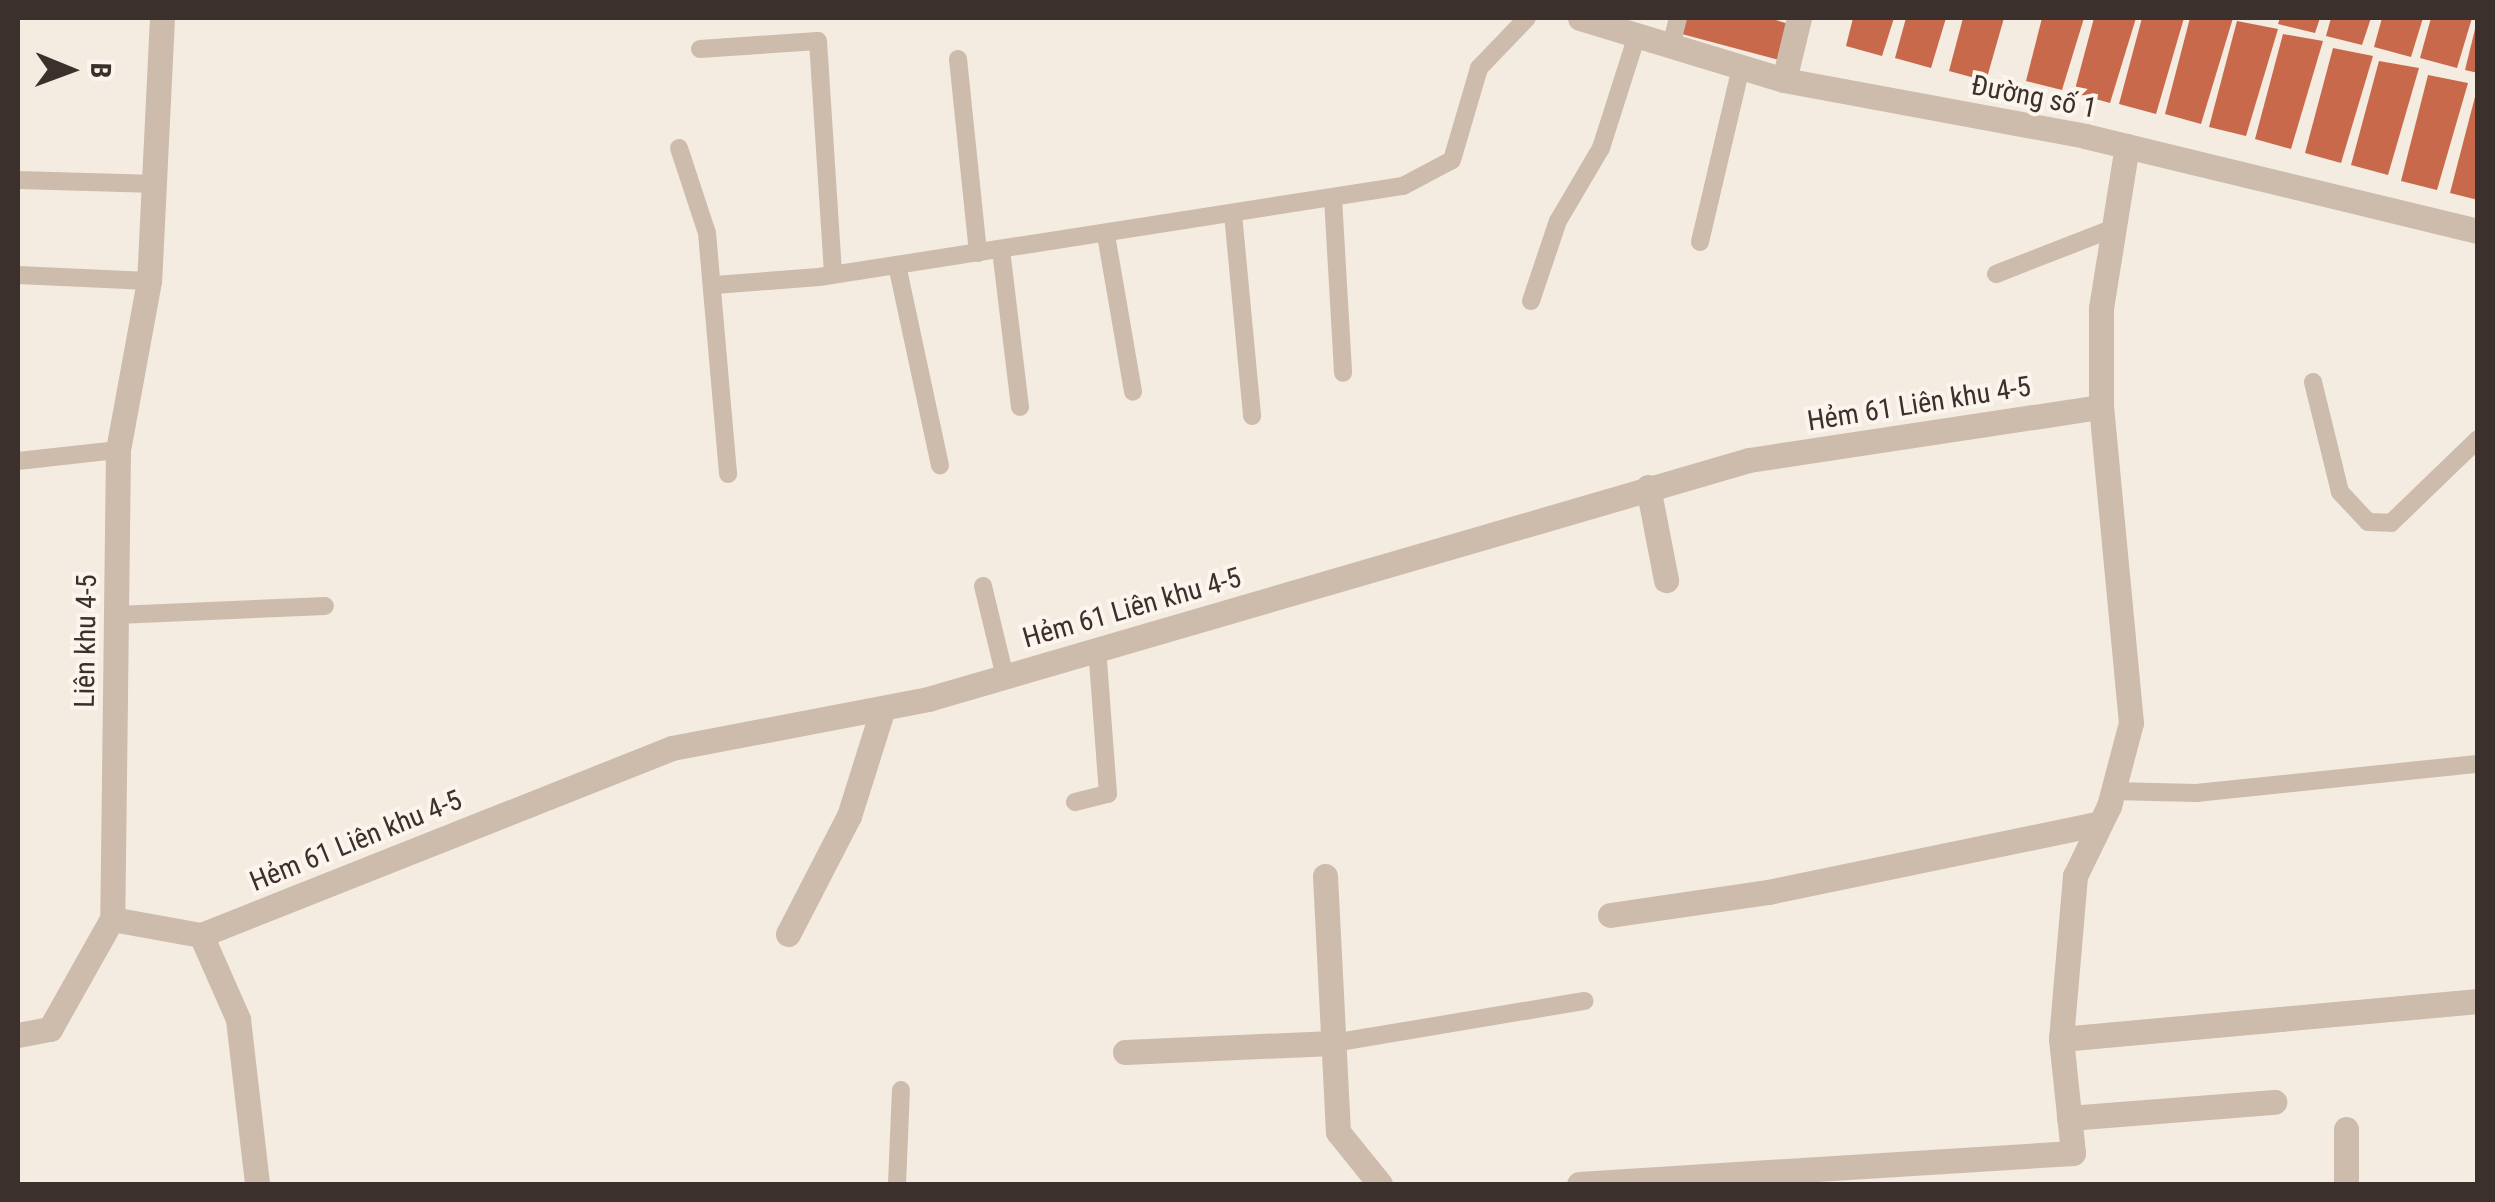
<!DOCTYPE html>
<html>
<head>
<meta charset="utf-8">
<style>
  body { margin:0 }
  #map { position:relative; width:2495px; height:1202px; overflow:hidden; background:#f4ebe1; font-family:"Roboto Condensed",sans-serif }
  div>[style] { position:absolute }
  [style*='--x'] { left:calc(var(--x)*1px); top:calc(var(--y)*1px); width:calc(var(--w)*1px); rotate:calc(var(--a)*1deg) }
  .building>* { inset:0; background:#c8694b }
  .service>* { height:18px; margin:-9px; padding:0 9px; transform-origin:9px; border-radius:9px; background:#cdbbac }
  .minor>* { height:25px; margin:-12.5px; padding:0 12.5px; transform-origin:12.5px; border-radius:12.5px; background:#cdbbac }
  .tertiary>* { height:25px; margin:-12.5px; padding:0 12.5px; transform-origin:12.5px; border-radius:12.5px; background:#cdbbac }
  span { translate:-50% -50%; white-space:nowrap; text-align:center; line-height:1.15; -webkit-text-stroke:8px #fbf5ee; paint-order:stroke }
  .street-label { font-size:28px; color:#3b302b }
  .frame { position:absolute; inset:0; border:20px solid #3b302b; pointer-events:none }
  .north { position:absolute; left:20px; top:20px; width:100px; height:100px; -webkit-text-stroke:8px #fbf5ee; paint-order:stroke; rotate:91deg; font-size:28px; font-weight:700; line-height:40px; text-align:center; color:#3b302b }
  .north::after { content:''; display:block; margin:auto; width:35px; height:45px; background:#3b302b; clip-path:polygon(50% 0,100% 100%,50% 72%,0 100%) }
</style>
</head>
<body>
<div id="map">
  <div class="building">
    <i style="clip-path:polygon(1681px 18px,1769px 18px,1792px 25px,1783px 61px,1678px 33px)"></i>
    <i style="clip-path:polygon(1853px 18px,1894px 18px,1882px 56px,1846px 46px)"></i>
    <i style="clip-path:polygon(1906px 18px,1946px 18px,1931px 68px,1895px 58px)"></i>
    <i style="clip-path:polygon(1963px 18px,2004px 18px,1986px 81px,1949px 71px)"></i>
    <i style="clip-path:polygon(2042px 18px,2084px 18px,2062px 90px,2026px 81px)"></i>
    <i style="clip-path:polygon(2094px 18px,2136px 18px,2110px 103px,2074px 93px)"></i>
    <i style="clip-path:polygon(2142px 18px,2184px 18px,2156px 114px,2119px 104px)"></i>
    <i style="clip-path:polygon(2190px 18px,2233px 18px,2201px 124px,2165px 114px)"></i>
    <i style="clip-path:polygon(2280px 18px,2320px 18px,2315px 33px,2278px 24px)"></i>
    <i style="clip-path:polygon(2331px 18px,2371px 18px,2362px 45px,2326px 36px)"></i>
    <i style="clip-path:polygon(2382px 18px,2423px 18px,2411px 57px,2374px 47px)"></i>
    <i style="clip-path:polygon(2431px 18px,2472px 18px,2457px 68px,2420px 58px)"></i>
    <i style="clip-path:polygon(2237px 21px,2278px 29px,2246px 136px,2209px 127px)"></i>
    <i style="clip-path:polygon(2476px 25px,2478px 25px,2478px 73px,2465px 70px)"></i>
    <i style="clip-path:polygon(2283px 34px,2323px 41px,2291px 149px,2255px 139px)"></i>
    <i style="clip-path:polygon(2333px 48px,2373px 56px,2341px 163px,2305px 153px)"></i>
    <i style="clip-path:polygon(2379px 61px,2419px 68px,2388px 175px,2351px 165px)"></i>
    <i style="clip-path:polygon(2428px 75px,2468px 83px,2437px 190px,2401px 181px)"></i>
    <i style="clip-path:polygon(2476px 93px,2478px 93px,2478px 200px,2450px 193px)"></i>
  </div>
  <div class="service">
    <i style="--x:1671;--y:46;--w:29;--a:-76"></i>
    <i style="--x:700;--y:49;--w:118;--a:-3.9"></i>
    <i style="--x:818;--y:41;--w:234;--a:86.3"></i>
    <i style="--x:958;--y:59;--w:195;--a:84.1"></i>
    <i style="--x:679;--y:148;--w:89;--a:71.8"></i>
    <i style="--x:707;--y:233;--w:242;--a:85"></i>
    <i style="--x:18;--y:180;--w:139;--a:1.6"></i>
    <i style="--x:1333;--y:198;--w:175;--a:86.7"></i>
    <i style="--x:1233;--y:214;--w:203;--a:84.6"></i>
    <i style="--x:1106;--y:235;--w:159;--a:80.2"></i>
    <i style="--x:1700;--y:242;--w:180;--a:-76.8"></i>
    <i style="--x:1001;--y:250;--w:158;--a:83.1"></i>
    <i style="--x:897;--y:265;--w:205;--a:77.9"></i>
    <i style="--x:1996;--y:274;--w:127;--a:-21.3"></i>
    <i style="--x:18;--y:275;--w:131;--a:2.6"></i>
    <i style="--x:715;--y:285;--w:104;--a:-4.4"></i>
    <i style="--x:819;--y:277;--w:591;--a:-8.86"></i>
    <i style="--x:1403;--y:186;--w:55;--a:-28"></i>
    <i style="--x:1452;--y:160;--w:96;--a:-73.6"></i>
    <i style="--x:1479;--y:68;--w:69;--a:-46.2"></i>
    <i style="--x:1531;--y:301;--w:84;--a:-71.4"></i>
    <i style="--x:1558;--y:221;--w:85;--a:-59.5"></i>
    <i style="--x:1601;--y:148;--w:119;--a:-72.3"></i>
    <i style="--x:2313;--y:382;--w:113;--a:76.2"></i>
    <i style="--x:2340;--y:492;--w:41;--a:47"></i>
    <i style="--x:2368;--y:522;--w:23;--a:2"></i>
    <i style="--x:2391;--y:523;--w:121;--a:-44"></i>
    <i style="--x:18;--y:461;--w:101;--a:-6.3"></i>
    <i style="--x:983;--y:586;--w:94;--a:76.4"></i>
    <i style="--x:117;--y:615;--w:208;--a:-2.5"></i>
    <i style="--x:2113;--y:791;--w:83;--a:1.4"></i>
    <i style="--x:2196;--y:793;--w:283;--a:-5.9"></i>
    <i style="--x:1075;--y:802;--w:34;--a:-14"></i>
    <i style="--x:1108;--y:794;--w:145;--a:-94.3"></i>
    <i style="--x:1333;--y:1043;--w:255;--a:-9.5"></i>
    <i style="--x:897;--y:1184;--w:94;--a:-87.6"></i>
  </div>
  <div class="minor">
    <i style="--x:1580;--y:18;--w:213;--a:16.9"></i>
    <i style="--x:1784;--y:80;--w:306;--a:10.5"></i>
    <i style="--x:2085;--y:136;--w:404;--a:13.6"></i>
    <i style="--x:1784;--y:80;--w:64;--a:-76.4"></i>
    <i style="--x:1648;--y:487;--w:95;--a:79"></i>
    <i style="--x:1325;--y:876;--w:256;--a:87.1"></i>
    <i style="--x:1338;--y:1132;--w:67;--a:51.1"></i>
    <i style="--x:1610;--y:915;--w:160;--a:-8.3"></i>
    <i style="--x:1768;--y:892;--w:339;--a:-11.7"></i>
    <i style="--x:788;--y:934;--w:133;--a:-62.7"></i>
    <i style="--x:849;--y:816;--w:113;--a:-72.5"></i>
    <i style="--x:201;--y:935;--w:507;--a:-21.65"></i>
    <i style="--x:672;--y:748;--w:261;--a:-10.8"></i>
    <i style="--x:928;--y:699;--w:855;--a:-16.23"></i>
    <i style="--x:1749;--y:460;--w:356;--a:-8.6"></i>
    <i style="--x:18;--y:1035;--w:33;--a:-11"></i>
    <i style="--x:50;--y:1029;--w:126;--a:-60.6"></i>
    <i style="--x:2061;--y:1039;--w:419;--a:-5.2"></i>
    <i style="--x:1125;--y:1052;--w:208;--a:-2.5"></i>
    <i style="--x:2069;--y:1118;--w:206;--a:-4.5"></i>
    <i style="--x:1579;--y:1184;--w:495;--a:-3.6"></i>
    <i style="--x:2073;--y:1153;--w:115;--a:-96"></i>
    <i style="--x:2061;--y:1039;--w:164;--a:-85.1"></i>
    <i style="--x:2075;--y:876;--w:78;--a:-64.1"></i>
    <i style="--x:2109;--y:806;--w:86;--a:-75.2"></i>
    <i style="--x:2131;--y:723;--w:317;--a:-95.4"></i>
    <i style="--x:2101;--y:407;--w:99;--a:-90"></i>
    <i style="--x:2101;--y:308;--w:164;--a:-80.9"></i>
    <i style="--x:2346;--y:1184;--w:55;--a:-90"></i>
  </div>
  <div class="tertiary">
    <i style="--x:162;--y:18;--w:263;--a:92.8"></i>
    <i style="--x:149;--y:281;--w:172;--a:100.4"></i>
    <i style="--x:118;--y:450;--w:469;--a:90.7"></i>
    <i style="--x:112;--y:919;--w:90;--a:10.2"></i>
    <i style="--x:201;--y:935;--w:92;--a:66.2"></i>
    <i style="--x:238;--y:1019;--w:166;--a:83.4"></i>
  </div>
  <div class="street-label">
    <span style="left:2034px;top:97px;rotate:11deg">Đường số 1</span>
    <span style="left:1919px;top:404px;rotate:-9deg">Hẻm 61 Liên khu 4-5</span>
    <span style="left:1132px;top:608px;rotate:-16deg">Hẻm 61 Liên khu 4-5</span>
    <span style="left:86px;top:641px;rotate:-89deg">Liên khu 4-5</span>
    <span style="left:356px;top:841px;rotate:-22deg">Hẻm 61 Liên khu 4-5</span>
  </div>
  <div class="frame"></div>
  <div class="north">B</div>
</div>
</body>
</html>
